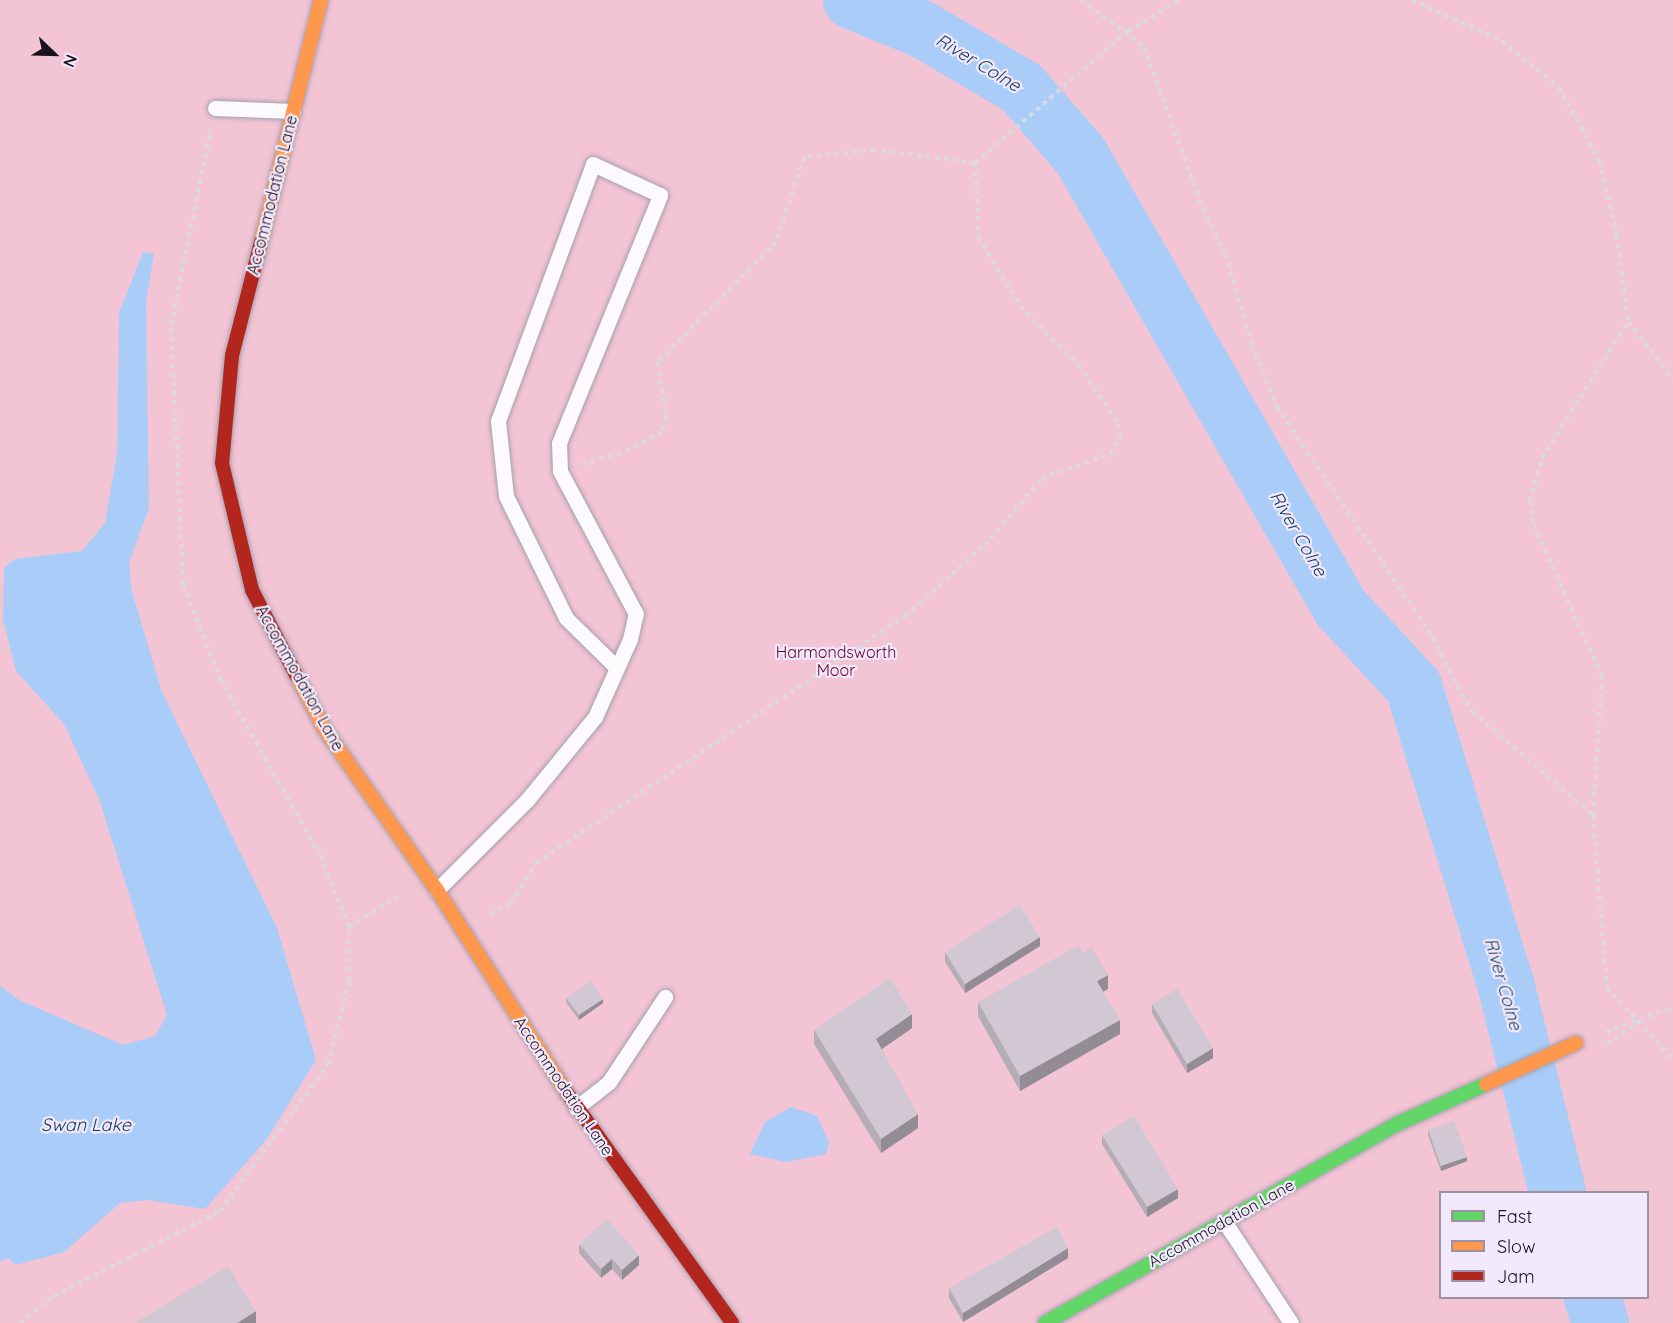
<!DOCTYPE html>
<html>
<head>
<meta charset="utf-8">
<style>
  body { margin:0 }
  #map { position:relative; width:1673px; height:1323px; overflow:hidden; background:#eae1f2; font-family:Quicksand,sans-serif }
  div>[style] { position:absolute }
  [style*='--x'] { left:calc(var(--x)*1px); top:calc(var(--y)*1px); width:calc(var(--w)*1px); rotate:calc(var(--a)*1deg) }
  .green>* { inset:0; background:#f3c4d4 }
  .water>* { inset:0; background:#a9ccf8 }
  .river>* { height:57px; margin:-28.5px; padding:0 28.5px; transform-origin:28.5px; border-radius:28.5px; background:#a9ccf8 }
  .path>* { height:4px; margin-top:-2px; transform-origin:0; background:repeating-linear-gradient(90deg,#dcd9de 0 4.5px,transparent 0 9px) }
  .roads { filter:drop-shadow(0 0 2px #a69fad) drop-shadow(0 0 2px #a69fad) }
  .lane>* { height:15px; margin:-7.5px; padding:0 7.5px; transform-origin:7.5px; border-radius:7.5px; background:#fcfafd }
  .fast>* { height:14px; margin:-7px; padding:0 7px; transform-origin:7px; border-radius:7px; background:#63d668 }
  .slow>* { height:14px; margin:-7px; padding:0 7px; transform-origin:7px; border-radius:7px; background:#ff974d }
  .jam>* { height:14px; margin:-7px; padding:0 7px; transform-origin:7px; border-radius:7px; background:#b3261e }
  .wall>* { inset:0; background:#b5acb6 }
  .shaded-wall>* { inset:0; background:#938c94 }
  .building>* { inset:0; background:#d2c8d4 }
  span { translate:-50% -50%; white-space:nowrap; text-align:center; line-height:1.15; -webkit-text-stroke:4.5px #f3e9fd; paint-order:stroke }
  .street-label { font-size:16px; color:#18121d }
  .park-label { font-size:16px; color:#66052a }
  .water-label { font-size:18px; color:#12395d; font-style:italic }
  .legend { position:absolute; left:1439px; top:1191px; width:210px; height:108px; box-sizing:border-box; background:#f3e9fd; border:2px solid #9b93a3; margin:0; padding:8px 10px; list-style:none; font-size:18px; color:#18121d }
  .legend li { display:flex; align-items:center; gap:12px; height:30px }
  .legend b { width:30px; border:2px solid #9b93a3 }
  .north { position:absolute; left:24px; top:24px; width:60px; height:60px; -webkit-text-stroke:4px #f3e9fd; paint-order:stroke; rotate:113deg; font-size:16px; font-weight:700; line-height:24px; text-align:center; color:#18121d }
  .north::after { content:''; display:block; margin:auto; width:21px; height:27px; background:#18121d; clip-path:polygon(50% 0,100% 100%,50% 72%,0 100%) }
</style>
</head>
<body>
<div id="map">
  <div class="green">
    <i style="clip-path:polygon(evenodd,0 0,1673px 0,1673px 1323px,0 1323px,0 0,1440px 1192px,1648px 1192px,1648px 1298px,1440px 1298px,1440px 1192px)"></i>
  </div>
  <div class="water">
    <i style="clip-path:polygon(143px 252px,154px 254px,146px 301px,149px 508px,129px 563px,132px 592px,162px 692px,277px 928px,316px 1060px,267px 1139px,205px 1209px,148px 1200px,120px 1203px,64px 1252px,15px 1265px,9px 1258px,0 1262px,0 986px,19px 1000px,123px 1045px,155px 1036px,167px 1015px,99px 799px,64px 724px,16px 671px,3px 620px,4px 568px,15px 559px,82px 551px,105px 523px,117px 453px,119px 313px)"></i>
    <i style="clip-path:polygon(791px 1107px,817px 1116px,829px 1142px,826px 1154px,786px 1162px,750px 1154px,765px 1122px)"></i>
  </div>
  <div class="river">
    <i style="--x:851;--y:0;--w:77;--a:22.2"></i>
    <i style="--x:922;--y:29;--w:115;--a:30.4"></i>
    <i style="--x:1021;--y:87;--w:90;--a:49.1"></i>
    <i style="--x:1080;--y:155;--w:521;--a:60.09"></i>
    <i style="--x:1340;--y:607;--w:108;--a:47.3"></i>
    <i style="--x:1413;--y:686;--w:315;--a:72.8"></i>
    <i style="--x:1506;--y:987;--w:211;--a:76"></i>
    <i style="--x:1592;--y:1298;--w:26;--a:72"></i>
  </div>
  <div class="path">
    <i style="--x:1081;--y:0;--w:79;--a:36.7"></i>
    <i style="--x:1144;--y:47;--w:172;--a:70"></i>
    <i style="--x:1203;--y:209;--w:51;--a:62.9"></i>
    <i style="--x:1226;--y:254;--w:96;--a:74.2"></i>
    <i style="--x:1252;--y:346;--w:66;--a:67.7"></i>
    <i style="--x:1277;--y:407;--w:269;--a:55.9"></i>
    <i style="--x:1428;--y:630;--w:93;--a:61.8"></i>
    <i style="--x:1472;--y:712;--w:159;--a:40.4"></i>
    <i style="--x:1593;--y:815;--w:174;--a:85.4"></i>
    <i style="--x:1607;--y:988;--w:97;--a:47.1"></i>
    <i style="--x:1412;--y:0;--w:99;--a:24.5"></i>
    <i style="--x:1502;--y:41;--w:73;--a:38.9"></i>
    <i style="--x:1559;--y:87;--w:84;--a:61.6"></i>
    <i style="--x:1599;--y:161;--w:76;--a:76.3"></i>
    <i style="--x:1617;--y:235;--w:88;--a:82.8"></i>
    <i style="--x:1628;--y:322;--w:73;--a:51.7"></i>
    <i style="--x:975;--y:163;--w:202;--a:-40.8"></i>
    <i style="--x:1128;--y:31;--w:61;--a:-30.8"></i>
    <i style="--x:1593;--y:815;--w:138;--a:-86.3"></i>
    <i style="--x:1602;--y:677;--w:169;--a:-114.1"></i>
    <i style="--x:1533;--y:523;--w:22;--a:-98"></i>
    <i style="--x:1530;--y:501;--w:45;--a:-74.4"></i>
    <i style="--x:1542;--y:458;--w:161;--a:-57.7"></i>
    <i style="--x:491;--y:914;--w:23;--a:-29"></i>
    <i style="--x:511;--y:903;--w:47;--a:-58"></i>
    <i style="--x:536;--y:863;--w:444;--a:-33.8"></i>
    <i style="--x:905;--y:616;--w:107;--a:-41.6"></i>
    <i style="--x:985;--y:545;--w:88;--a:-49.6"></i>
    <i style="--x:1042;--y:478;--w:72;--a:-19.4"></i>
    <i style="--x:1110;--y:454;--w:19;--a:-55"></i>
    <i style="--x:1121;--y:438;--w:17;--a:-103"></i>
    <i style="--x:1117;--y:421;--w:65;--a:-124.4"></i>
    <i style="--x:1080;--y:367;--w:81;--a:-135"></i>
    <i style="--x:1023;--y:310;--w:84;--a:-121.8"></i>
    <i style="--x:979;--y:239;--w:76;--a:-93"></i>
    <i style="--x:975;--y:163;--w:101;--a:-172.6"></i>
    <i style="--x:875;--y:150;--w:71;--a:174.4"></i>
    <i style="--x:804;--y:157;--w:89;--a:108.2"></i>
    <i style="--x:776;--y:242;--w:168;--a:134.5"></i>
    <i style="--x:658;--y:362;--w:56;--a:81.7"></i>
    <i style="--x:666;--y:417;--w:16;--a:105"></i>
    <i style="--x:662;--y:432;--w:46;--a:152.9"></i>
    <i style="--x:621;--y:453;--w:40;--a:164"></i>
    <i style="--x:349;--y:927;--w:62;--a:-31.9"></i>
    <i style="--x:1606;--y:1032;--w:72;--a:-20.5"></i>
    <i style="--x:1607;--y:1044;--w:42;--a:-34.4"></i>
    <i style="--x:20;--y:1323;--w:43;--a:-38.5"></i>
    <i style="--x:54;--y:1296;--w:186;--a:-27.1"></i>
    <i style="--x:220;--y:1211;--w:182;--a:-53.7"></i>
    <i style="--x:328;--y:1064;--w:87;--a:-76"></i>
    <i style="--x:349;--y:980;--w:53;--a:-90"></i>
    <i style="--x:349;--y:927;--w:78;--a:-111.9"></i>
    <i style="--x:320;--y:855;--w:200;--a:-119.6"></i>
    <i style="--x:221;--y:681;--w:104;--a:-111.4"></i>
    <i style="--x:183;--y:584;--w:259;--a:-92.7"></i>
    <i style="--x:171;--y:325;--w:200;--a:-78.5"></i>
  </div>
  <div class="roads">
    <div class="lane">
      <i style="--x:215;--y:108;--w:78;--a:2.2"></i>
      <i style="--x:437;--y:890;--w:127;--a:-45"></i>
      <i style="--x:527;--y:800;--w:107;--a:-50.7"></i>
      <i style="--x:595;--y:717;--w:85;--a:-65.8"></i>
      <i style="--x:630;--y:639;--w:26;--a:-77"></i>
      <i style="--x:636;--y:614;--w:162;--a:-118"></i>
      <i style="--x:560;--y:471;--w:28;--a:-92"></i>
      <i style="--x:559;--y:443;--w:268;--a:-67.8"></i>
      <i style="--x:660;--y:195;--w:74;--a:-155.2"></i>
      <i style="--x:593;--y:164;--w:274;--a:110.3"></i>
      <i style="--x:498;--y:421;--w:75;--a:83.9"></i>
      <i style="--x:506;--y:496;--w:136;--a:63.8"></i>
      <i style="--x:566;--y:618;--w:69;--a:44.4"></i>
      <i style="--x:576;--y:1108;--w:42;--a:-38.2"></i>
      <i style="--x:609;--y:1082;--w:102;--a:-56.6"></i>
      <i style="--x:1224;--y:1221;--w:122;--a:56.7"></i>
    </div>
    <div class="fast">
      <i style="--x:1045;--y:1323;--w:404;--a:-29.5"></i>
      <i style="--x:1397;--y:1124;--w:98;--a:-24.2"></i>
    </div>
    <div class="slow">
      <i style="--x:261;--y:242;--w:249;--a:-76.1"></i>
      <i style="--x:296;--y:675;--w:62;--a:62.2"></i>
      <i style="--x:325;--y:730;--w:195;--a:55"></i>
      <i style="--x:437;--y:890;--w:241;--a:57.4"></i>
      <i style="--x:1486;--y:1084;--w:99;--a:-24.5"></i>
    </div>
    <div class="jam">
      <i style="--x:261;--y:242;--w:118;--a:104.3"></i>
      <i style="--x:232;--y:356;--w:107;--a:95.3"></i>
      <i style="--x:222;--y:463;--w:130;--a:76.7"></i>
      <i style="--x:252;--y:590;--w:96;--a:62.6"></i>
      <i style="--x:567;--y:1093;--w:283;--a:54.3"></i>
    </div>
  </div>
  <div class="wall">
    <i style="clip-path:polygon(1040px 946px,965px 993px,945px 962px,945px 952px)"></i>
    <i style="clip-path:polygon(1083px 953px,1108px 989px,1103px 991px,1120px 1034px,1020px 1091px,978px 1016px,978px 1002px)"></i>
    <i style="clip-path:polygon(566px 998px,603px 1003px,579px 1020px,566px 1002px)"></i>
    <i style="clip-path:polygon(1152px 1004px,1213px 1058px,1187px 1073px,1152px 1013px)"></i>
    <i style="clip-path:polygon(912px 1028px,882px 1049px,918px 1128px,881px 1153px,814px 1044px,814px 1030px)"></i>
    <i style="clip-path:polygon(1428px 1130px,1467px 1161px,1441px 1171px,1428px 1135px)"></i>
    <i style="clip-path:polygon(1102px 1135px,1178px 1198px,1147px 1217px,1102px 1144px)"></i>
    <i style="clip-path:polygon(579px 1244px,639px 1265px,622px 1280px,612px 1269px,601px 1278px,579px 1253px)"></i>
    <i style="clip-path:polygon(1068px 1258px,963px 1322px,949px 1298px,949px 1288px)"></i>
  </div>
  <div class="shaded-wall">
    <i style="clip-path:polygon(1040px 937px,1040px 946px,965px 993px,965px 984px)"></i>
    <i style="clip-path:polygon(1108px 975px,1108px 989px,1097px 995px,1097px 981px)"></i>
    <i style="clip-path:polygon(603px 999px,603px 1003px,579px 1020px,579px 1015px)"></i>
    <i style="clip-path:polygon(912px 1014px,912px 1028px,876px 1053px,876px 1039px)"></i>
    <i style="clip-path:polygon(1120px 1020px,1120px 1034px,1020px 1091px,1020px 1076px)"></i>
    <i style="clip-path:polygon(1213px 1048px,1213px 1058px,1187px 1073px,1187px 1064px)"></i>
    <i style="clip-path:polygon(918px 1114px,918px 1128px,881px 1153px,881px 1139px)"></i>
    <i style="clip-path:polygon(1467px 1157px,1467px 1161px,1441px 1171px,1441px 1166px)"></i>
    <i style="clip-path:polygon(1178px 1189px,1178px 1198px,1147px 1217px,1147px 1207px)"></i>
    <i style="clip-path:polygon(1068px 1248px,1068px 1258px,963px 1322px,963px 1313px)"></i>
    <i style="clip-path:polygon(639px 1255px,639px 1265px,622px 1280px,622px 1270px)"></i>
    <i style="clip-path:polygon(612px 1259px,612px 1269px,601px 1278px,601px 1269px)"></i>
    <i style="clip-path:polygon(256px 1311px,256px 1323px,237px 1323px)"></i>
  </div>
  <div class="building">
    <i style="clip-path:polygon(1020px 905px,1040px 937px,965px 984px,945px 952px)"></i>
    <i style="clip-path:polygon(1079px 945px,1083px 953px,1092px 948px,1108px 975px,1097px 981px,1120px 1020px,1020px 1076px,978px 1002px)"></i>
    <i style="clip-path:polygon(890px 978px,912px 1014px,876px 1039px,918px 1114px,881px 1139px,814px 1030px)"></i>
    <i style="clip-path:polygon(591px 981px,603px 999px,579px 1015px,566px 998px)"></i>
    <i style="clip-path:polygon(1177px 989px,1213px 1048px,1187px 1064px,1152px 1004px)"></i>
    <i style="clip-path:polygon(1134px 1116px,1178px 1189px,1147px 1207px,1102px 1135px)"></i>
    <i style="clip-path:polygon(1454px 1121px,1467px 1157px,1441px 1166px,1428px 1130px)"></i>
    <i style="clip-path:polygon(607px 1219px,639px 1255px,622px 1270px,612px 1259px,601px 1269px,579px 1244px)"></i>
    <i style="clip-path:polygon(1057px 1227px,1068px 1248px,963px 1313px,949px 1288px)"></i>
    <i style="clip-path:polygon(228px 1266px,256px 1311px,237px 1323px,135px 1323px)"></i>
  </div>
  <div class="street-label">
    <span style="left:272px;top:195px;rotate:-76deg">Accommodation Lane</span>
    <span style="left:300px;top:678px;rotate:61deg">Accommodation Lane</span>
    <span style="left:564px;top:1086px;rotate:56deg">Accommodation Lane</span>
    <span style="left:1221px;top:1223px;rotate:-29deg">Accommodation Lane</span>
  </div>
  <div class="park-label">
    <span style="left:836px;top:661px">Harmondsworth<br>Moor</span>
  </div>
  <div class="water-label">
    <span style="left:978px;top:63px;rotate:31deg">River Colne</span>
    <span style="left:1298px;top:534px;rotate:60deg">River Colne</span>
    <span style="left:1503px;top:984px;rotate:74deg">River Colne</span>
    <span style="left:86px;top:1125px">Swan Lake</span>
  </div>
  <ul class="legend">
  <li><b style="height:8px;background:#63d668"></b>Fast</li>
  <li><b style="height:8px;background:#ff974d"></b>Slow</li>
  <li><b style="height:8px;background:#b3261e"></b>Jam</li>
  </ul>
  <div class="north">N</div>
</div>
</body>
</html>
